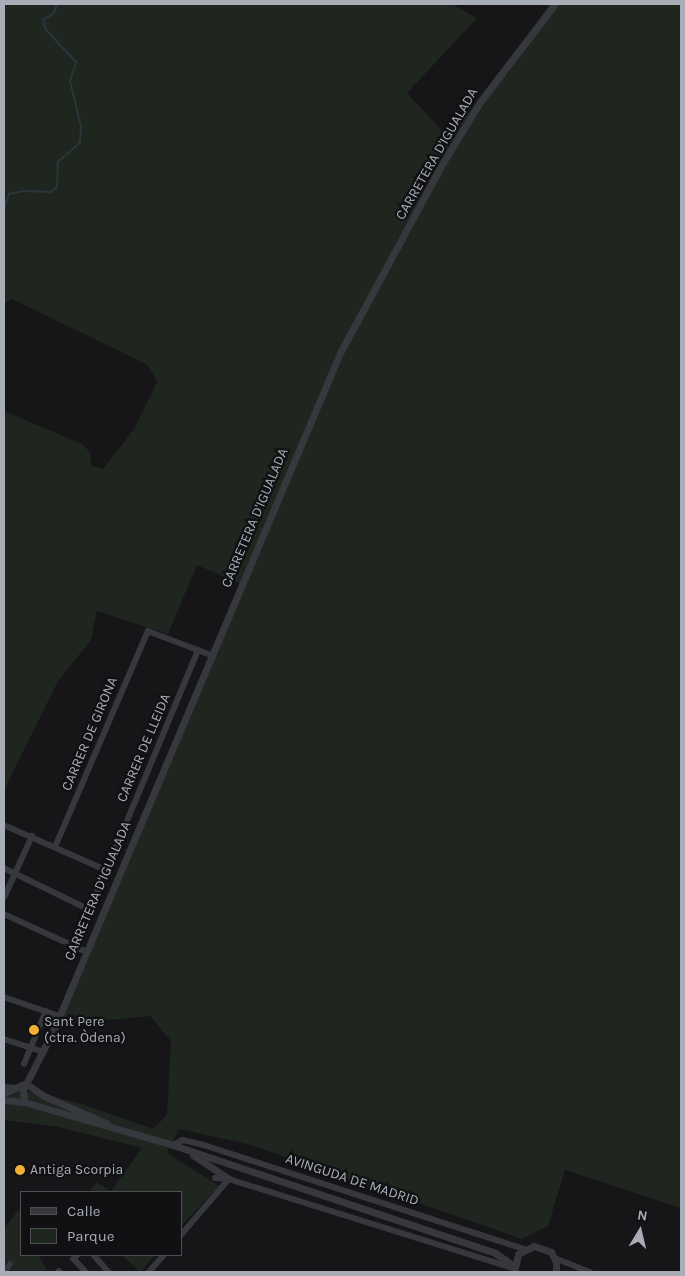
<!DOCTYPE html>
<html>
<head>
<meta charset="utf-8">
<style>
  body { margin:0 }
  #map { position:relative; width:685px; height:1276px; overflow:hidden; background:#161618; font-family:Karla,sans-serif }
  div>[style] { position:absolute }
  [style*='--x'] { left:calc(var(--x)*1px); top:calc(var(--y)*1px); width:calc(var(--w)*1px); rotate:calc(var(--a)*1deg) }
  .green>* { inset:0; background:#1e261f }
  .stream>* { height:2px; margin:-1px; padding:0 1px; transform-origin:1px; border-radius:1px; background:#2c353c }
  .minor>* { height:5.5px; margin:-2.75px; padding:0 2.75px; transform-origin:2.75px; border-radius:2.75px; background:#37383d }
  .tertiary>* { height:7px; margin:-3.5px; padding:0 3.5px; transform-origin:3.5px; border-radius:3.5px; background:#37383d }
  .dots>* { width:14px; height:14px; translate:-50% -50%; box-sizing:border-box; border:2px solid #111113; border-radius:50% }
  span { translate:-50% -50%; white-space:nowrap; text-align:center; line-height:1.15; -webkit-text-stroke:4.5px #111113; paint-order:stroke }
  .street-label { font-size:14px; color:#a8adb8 }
  .poi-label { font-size:14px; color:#a8adb8 }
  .left { translate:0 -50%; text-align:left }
  .frame { position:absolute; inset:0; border:5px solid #a8adb8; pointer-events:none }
  .legend { position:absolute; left:20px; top:1191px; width:162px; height:65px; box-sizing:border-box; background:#111113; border:1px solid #4d4f55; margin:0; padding:6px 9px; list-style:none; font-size:15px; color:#a8adb8 }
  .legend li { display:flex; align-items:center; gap:10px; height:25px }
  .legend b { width:25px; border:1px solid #4d4f55 }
  .north { position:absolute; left:615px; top:1206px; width:50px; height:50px; -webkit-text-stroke:4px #111113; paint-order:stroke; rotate:9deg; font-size:14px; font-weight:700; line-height:20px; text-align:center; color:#a8adb8 }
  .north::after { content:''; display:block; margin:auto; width:18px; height:22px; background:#a8adb8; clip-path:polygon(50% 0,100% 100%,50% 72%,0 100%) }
</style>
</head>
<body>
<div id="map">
  <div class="green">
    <i style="clip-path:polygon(4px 4px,452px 4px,477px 18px,407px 93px,449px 138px,550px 4px,681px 4px,681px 1208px,565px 1170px,548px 1226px,522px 1239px,248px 1144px,179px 1129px,167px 1153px,219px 1186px,181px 1226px,181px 1192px,89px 1192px,96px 1182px,111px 1191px,142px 1148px,59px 1127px,4px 1120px,4px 1089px,37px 1093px,85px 1105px,153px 1129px,167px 1115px,171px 1041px,150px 1016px,59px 1025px,244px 585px,197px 565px,168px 634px,97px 611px,91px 640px,58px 681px,4px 790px,4px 411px,84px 445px,90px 453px,92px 466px,103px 469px,134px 429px,157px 382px,148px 365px,12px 299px,4px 303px)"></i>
    <i style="clip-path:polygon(21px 1207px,21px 1255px,38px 1255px,48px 1272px,10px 1272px,12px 1267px,8px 1260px,4px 1268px,4px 1228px)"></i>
    <i style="clip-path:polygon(122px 1255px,155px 1255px,140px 1272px)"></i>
  </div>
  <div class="stream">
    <i style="--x:4;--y:210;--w:17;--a:-73"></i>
    <i style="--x:9;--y:194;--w:15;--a:-11"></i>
    <i style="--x:24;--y:191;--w:27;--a:2"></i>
    <i style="--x:51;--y:192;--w:8;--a:-40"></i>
    <i style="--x:57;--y:187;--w:25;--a:-88"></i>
    <i style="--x:58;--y:162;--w:30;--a:-42"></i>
    <i style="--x:80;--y:142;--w:15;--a:-86"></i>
    <i style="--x:81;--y:127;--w:47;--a:-103.4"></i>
    <i style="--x:70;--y:81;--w:20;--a:-72"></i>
    <i style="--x:76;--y:62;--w:44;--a:-133.2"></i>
    <i style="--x:46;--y:30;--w:10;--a:-107"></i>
    <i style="--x:43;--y:20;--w:13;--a:-32"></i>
    <i style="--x:54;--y:13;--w:9;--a:-72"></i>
  </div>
  <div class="minor">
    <i style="--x:4;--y:825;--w:111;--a:23.8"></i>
    <i style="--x:55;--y:847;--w:235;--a:-66.7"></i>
    <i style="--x:148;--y:631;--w:67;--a:20.9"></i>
    <i style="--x:4;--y:868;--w:96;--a:26"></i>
    <i style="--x:90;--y:910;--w:281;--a:-67.4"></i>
    <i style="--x:4;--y:898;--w:68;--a:-65.7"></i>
    <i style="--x:4;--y:914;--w:91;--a:24.6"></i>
    <i style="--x:4;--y:997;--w:58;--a:19.1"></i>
    <i style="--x:4;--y:1039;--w:42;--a:18"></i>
    <i style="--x:24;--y:1064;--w:57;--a:-67.5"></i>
    <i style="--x:4;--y:1087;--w:10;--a:6"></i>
    <i style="--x:173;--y:1145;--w:11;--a:-27"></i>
    <i style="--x:183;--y:1140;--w:22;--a:13"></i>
    <i style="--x:204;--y:1145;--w:336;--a:18"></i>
    <i style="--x:215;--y:1178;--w:14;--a:4"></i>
    <i style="--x:229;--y:1179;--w:298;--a:17.4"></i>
    <i style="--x:181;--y:1235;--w:74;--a:-49.4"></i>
    <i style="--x:78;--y:1255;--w:6;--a:135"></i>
    <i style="--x:74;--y:1259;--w:18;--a:47"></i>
    <i style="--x:94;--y:1255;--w:23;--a:49"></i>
    <i style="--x:555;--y:1258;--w:38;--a:22"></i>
    <i style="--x:59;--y:1271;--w:1;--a:45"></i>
    <i style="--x:5;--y:1272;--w:9;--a:-58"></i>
    <i style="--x:149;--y:1272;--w:23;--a:-49"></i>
  </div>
  <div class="tertiary">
    <i style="--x:31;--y:1087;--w:16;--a:35"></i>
    <i style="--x:44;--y:1096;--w:68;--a:23.5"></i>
    <i style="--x:4;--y:1093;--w:24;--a:-24"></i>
    <i style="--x:4;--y:1100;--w:20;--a:6"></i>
    <i style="--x:24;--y:1102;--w:155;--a:16.1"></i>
    <i style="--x:173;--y:1145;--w:340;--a:18.5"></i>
    <i style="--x:495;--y:1253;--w:22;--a:34"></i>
    <i style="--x:24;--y:1102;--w:12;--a:-95"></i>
    <i style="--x:23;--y:1090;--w:68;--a:-63.1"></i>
    <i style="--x:54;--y:1029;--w:734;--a:-67.07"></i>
    <i style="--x:340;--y:353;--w:218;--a:-61.6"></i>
    <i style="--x:444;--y:161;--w:69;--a:-58.6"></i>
    <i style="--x:480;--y:102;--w:123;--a:-52.6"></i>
    <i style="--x:193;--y:1155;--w:43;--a:33.7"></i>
    <i style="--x:514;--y:1272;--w:18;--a:-77"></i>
    <i style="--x:518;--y:1254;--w:18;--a:-27"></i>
    <i style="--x:534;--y:1246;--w:18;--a:19"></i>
    <i style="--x:551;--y:1252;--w:11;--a:63"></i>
    <i style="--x:556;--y:1262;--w:10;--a:90"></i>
  </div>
  <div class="dots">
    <i style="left:34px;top:1030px;background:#f2b134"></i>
    <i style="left:20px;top:1170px;background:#f2b134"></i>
  </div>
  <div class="street-label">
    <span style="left:437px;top:154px;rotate:-60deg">CARRETERA D'IGUALADA</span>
    <span style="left:255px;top:518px;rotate:-67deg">CARRETERA D'IGUALADA</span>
    <span style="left:90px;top:734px;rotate:-67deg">CARRER DE GIRONA</span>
    <span style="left:144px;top:748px;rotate:-67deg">CARRER DE LLEIDA</span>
    <span style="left:98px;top:891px;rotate:-67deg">CARRETERA D'IGUALADA</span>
    <span style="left:352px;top:1180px;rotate:18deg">AVINGUDA DE MADRID</span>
  </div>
  <div class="poi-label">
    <span class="left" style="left:44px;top:1030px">Sant Pere<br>(ctra. Òdena)</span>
    <span class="left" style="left:30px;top:1170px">Antiga Scorpia</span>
  </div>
  <div class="frame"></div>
  <ul class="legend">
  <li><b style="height:6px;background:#37383d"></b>Calle</li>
  <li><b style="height:14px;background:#1e261f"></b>Parque</li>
  </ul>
  <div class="north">N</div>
</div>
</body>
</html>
